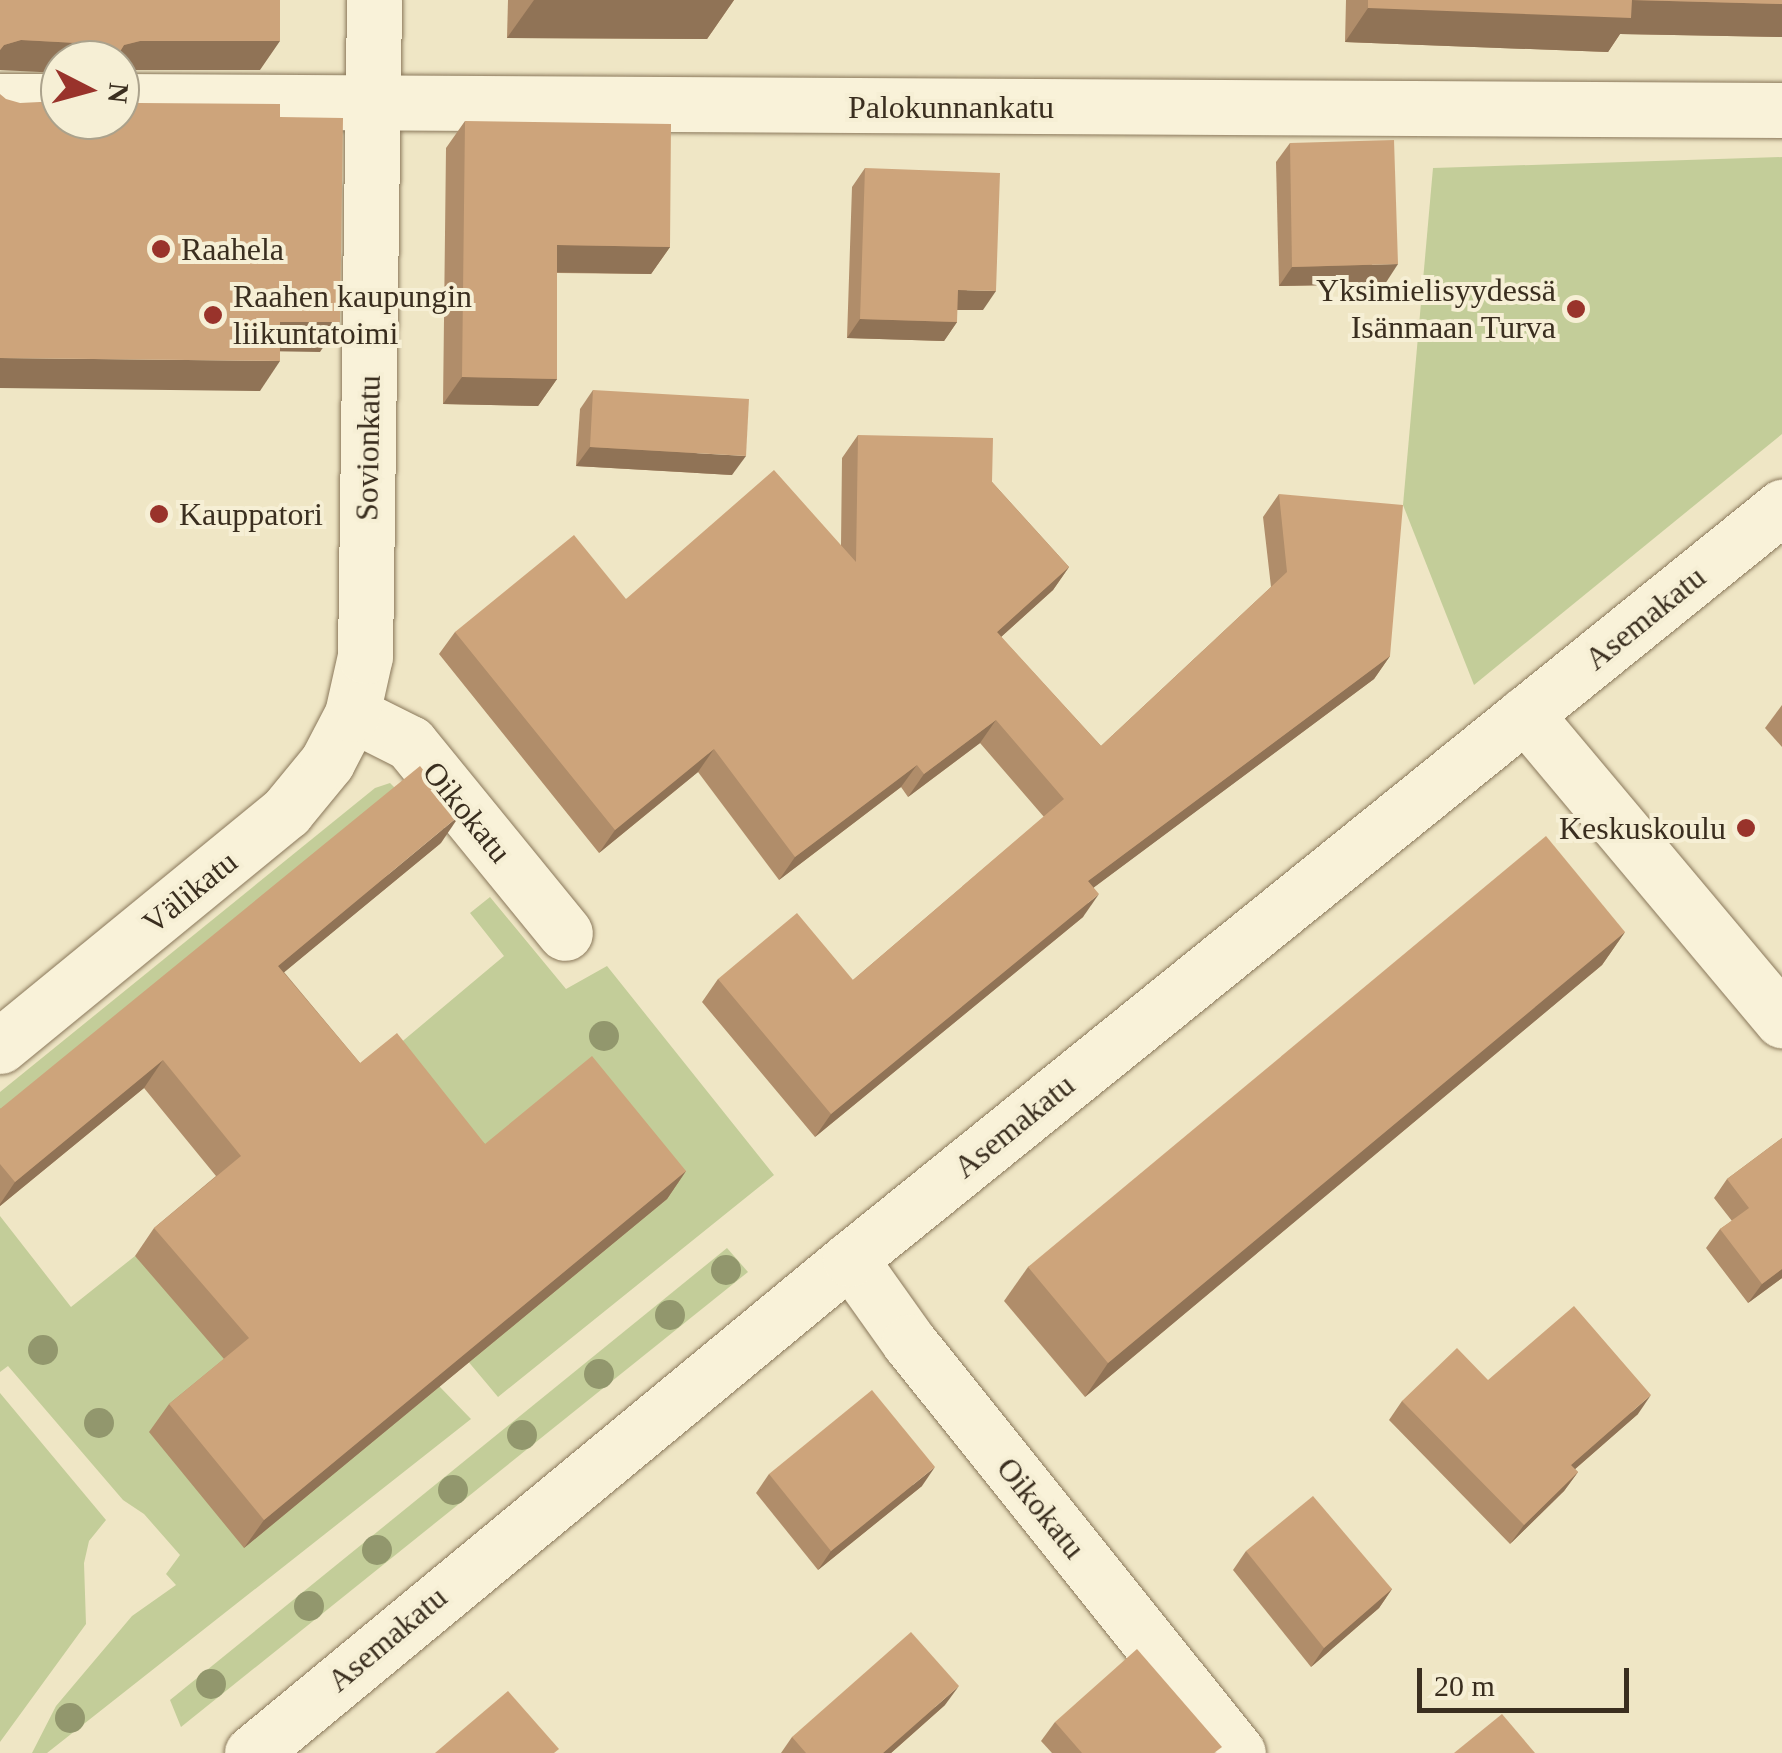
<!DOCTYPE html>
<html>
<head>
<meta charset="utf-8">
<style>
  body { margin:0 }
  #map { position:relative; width:1782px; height:1753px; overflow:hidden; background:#efe6c5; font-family:"Times New Roman",serif }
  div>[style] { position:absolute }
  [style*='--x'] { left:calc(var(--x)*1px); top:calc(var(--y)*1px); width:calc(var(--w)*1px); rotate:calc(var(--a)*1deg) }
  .green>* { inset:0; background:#c3cd99 }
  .roads { filter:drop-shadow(0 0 2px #8a785b) drop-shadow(0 0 2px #8a785b) }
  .minor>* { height:55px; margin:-27.5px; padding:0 27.5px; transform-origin:27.5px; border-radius:27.5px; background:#f9f2d9 }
  .trees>* { width:30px; height:30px; margin:-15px; border-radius:50%; background:#92976d }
  .wall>* { inset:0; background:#b08d6a }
  .shaded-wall>* { inset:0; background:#907356 }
  .building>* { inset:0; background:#cda47b }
  .dots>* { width:28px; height:28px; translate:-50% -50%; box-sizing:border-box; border:5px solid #f6efd5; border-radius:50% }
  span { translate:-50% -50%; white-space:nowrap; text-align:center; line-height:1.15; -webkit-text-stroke:8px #f6efd5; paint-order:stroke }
  .street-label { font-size:32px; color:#3a2e1f }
  .poi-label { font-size:32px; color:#3a2e1f }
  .left { translate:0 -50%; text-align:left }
  .right { translate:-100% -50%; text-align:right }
  .north { position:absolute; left:40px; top:40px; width:100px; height:100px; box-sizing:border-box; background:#f6efd5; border:2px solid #aba28c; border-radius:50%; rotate:96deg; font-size:28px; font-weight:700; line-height:40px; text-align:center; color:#3a2e1f }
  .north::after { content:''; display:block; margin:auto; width:35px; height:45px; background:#99332b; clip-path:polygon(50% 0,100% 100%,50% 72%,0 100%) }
  .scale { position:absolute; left:1417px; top:1668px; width:212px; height:45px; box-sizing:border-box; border:5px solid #3a2e1f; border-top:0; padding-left:12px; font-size:30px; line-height:35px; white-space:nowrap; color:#3a2e1f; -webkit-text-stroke:8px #f6efd5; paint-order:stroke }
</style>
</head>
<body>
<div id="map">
  <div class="green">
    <i style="clip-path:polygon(1782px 157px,1782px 434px,1474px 685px,1403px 505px,1433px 168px)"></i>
    <i style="clip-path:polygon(390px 783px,401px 794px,0 1121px,0 1092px,375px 788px)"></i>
    <i style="clip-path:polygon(490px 897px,566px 989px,607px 966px,774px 1175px,498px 1397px,373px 1248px,342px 1092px,504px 956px,470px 913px)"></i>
    <i style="clip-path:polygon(0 1216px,71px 1307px,135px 1256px,439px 1386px,471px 1419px,47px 1753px,32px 1753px,56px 1706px,132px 1616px,176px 1585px,166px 1574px,180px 1555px,144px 1514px,123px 1500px,8px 1366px,0 1372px)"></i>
    <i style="clip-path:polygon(727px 1248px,748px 1272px,181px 1727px,170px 1700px)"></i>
    <i style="clip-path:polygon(0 1393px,106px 1520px,89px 1541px,84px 1563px,86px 1624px,0 1742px)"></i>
  </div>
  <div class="roads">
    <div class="minor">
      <i style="--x:0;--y:101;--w:60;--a:0"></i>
      <i style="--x:120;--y:101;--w:1662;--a:0.31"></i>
      <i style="--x:352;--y:714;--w:65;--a:26.6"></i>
      <i style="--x:410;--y:743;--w:245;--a:50.8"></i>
      <i style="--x:1525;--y:714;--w:400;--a:50"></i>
      <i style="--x:0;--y:1046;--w:370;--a:-39.3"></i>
      <i style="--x:286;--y:812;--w:65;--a:-50.6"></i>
      <i style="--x:327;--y:762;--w:54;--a:-62.5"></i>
      <i style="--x:352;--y:714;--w:59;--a:-77.4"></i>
      <i style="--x:365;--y:656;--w:656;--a:-89.21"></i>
      <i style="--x:850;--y:1259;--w:102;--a:54.6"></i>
      <i style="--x:909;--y:1342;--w:526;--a:51.32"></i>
      <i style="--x:252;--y:1753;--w:776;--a:-39.56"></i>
      <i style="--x:850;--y:1259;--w:1198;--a:-38.9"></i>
    </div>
  </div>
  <div class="trees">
    <i style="left:604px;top:1036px"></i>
    <i style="left:726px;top:1270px"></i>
    <i style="left:670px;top:1315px"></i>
    <i style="left:43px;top:1350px"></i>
    <i style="left:599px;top:1374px"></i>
    <i style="left:99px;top:1423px"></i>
    <i style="left:522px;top:1435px"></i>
    <i style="left:453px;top:1490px"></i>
    <i style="left:377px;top:1550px"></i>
    <i style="left:309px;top:1606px"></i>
    <i style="left:211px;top:1684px"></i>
    <i style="left:70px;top:1718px"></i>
  </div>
  <div class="wall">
    <i style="clip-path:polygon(0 0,260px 70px,120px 60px,60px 60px,0 70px)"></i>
    <i style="clip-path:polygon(508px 0,734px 0,707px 39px,507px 38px)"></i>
    <i style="clip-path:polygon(1346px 0,1782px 0,1782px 37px,1620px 34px,1608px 52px,1345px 42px)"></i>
    <i style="clip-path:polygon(465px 121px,670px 247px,651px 274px,557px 273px,557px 379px,538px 406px,443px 404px,446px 148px)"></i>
    <i style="clip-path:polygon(1290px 143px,1385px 284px,1279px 286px,1276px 162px)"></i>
    <i style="clip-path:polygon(865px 168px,983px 310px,957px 310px,957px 322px,944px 341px,847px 338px,852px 187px)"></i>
    <i style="clip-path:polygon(593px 390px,732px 475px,576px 466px,580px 409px)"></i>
    <i style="clip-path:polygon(858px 435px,992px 482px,1069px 567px,1053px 590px,1001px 637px,1101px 746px,1271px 587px,1263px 517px,1279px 494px,1390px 656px,1374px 679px,1094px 887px,1083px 917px,815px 1137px,702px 1002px,718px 979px,853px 980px,1044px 817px,980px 743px,908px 797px,901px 787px,779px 880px,698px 772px,599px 853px,439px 654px,455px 632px,626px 599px,841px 545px,842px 458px)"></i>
    <i style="clip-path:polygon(1782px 705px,1782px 747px,1765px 728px)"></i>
    <i style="clip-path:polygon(441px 843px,284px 972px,360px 1063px,485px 1144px,686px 1171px,667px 1199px,244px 1548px,149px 1432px,169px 1404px,224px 1359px,135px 1256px,154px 1228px,216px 1176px,144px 1088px,0 1206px,0 1109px)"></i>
    <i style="clip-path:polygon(1625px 932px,1602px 965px,1085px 1397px,1004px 1301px,1028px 1267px)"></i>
    <i style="clip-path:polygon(1782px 1138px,1782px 1278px,1748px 1303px,1706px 1248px,1720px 1229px,1732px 1221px,1714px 1198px,1727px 1179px)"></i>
    <i style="clip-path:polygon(1488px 1380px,1638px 1414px,1575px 1469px,1578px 1472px,1564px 1491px,1510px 1544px,1389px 1420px,1402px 1401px)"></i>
    <i style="clip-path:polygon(769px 1474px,922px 1486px,818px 1570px,756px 1493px)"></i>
    <i style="clip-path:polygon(1246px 1551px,1392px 1589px,1379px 1608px,1311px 1667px,1233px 1570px)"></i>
    <i style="clip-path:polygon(945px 1705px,891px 1753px,781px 1753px,792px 1737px)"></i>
    <i style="clip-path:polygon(1055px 1722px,1217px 1753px,1052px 1753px,1041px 1741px)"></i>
  </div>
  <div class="shaded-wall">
    <i style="clip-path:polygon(534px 0,734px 0,707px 39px,507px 38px)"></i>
    <i style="clip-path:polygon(1632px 0,1782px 4px,1782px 37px,1620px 34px,1608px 52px,1345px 42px,1368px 8px)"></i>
    <i style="clip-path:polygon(21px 40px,95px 44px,84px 60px,60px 60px,60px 73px,0 70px,0 50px,4px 45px)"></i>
    <i style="clip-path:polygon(140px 41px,280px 41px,260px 70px,120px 70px,120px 60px,114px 60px,124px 45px)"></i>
    <i style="clip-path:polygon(557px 245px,670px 247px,651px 274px,539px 272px)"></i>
    <i style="clip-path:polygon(1398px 264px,1385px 284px,1279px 286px,1292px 267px)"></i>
    <i style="clip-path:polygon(958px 290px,996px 291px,983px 310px,945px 310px)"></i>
    <i style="clip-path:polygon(860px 319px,957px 322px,944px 341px,847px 338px)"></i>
    <i style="clip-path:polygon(280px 322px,340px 322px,320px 352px,259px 351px)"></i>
    <i style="clip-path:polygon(0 358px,280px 361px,260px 391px,0 388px)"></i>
    <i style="clip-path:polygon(462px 377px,557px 379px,538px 406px,443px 404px)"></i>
    <i style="clip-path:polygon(590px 447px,746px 456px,732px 475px,576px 466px)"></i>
    <i style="clip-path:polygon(1069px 567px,1053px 590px,981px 655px,997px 632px)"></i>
    <i style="clip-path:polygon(1390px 656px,1374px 679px,1073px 903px,1088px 881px)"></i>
    <i style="clip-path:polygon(996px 720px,980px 743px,908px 797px,924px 774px)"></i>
    <i style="clip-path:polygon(714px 749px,698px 772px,599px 853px,615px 830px)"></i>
    <i style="clip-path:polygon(917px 765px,901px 787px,779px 880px,795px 857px)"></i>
    <i style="clip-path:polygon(460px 815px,441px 843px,259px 993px,278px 966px)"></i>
    <i style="clip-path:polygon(1099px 894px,1083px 917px,815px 1137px,831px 1114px)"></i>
    <i style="clip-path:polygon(1625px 932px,1602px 965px,1085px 1397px,1108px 1363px)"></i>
    <i style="clip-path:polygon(163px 1060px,144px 1088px,0 1206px,0 1204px,15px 1182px)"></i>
    <i style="clip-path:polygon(686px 1171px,667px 1199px,244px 1548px,264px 1520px)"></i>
    <i style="clip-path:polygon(1782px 1269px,1782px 1278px,1748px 1303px,1762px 1284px)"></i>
    <i style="clip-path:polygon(1651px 1395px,1638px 1414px,1558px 1484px,1571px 1465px)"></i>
    <i style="clip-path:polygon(935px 1467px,922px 1486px,818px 1570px,831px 1551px)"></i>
    <i style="clip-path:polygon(1578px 1472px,1564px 1491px,1510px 1544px,1524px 1525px)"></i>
    <i style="clip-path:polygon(1392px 1589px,1379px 1608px,1311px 1667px,1324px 1648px)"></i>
    <i style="clip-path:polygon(959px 1686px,945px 1705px,891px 1753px,883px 1753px)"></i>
  </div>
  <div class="building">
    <i style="clip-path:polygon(0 0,280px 0,280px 41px,140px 41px,124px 45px,115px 60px,106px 60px,95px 44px,21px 40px,4px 45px,0 50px)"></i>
    <i style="clip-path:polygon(1368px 0,1782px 0,1782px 4px,1632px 0,1631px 18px,1368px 8px)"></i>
    <i style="clip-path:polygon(120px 92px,124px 98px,139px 103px,280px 104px,280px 117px,343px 118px,340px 322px,280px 322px,280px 361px,0 358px,0 94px,6px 99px,20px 103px,60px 101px,60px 120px,120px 120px)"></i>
    <i style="clip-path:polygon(465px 121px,671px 124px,670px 247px,557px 245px,557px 379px,462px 377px)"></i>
    <i style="clip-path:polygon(1394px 140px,1398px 264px,1292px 267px,1290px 143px)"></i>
    <i style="clip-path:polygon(865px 168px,1000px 173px,996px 291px,958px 290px,957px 322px,860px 319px)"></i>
    <i style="clip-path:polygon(593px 390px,749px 399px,746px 456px,590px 447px)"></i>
    <i style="clip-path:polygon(858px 435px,993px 438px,992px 482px,1069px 567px,997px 632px,1101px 746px,1287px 572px,1279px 494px,1403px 505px,1390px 656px,1088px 881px,1099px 894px,831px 1114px,718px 979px,797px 913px,853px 980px,1064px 799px,996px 720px,924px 774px,917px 765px,795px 857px,714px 749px,615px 830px,455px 632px,574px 535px,626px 599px,774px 470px,856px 562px)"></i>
    <i style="clip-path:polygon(420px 766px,460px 815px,278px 966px,360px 1063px,397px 1033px,485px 1144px,592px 1056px,686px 1171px,264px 1520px,169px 1404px,249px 1338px,154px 1228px,241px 1156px,163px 1060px,15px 1182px,0 1164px,0 1109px)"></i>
    <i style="clip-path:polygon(1546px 836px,1625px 932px,1108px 1363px,1028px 1267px)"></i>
    <i style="clip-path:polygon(1782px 1138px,1782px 1269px,1762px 1284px,1720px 1229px,1749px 1208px,1727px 1179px)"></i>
    <i style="clip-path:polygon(1574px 1306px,1651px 1395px,1571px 1465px,1578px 1472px,1524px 1525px,1402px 1401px,1457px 1348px,1488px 1380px)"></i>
    <i style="clip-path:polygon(872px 1390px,935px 1467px,831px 1551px,769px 1474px)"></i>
    <i style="clip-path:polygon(1313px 1496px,1392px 1589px,1324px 1648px,1246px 1551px)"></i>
    <i style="clip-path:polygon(911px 1632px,959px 1686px,883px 1753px,806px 1753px,792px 1737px)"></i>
    <i style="clip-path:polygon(1137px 1649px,1222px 1747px,1214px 1753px,1082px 1753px,1055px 1722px)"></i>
    <i style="clip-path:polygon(508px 1691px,559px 1749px,554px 1753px,435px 1753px)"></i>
    <i style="clip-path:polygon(1502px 1714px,1535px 1753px,1454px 1753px)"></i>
  </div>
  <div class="dots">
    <i style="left:161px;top:249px;background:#99332b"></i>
    <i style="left:1576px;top:309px;background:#99332b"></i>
    <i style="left:213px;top:315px;background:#99332b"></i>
    <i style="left:159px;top:514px;background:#99332b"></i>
    <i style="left:1746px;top:828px;background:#99332b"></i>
  </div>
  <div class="street-label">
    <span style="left:951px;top:107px">Palokunnankatu</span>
    <span style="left:368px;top:448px;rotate:-89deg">Sovionkatu</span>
    <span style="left:1645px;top:618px;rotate:-39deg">Asemakatu</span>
    <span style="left:467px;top:812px;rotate:51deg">Oikokatu</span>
    <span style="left:190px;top:892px;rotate:-39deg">Välikatu</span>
    <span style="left:1014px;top:1126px;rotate:-39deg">Asemakatu</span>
    <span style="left:1041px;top:1508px;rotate:51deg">Oikokatu</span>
    <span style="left:387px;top:1639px;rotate:-40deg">Asemakatu</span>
  </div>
  <div class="poi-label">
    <span class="left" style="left:181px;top:249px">Raahela</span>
    <span class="right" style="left:1556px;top:309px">Yksimielisyydessä<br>Isänmaan Turva</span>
    <span class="left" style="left:233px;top:315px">Raahen kaupungin<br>liikuntatoimi</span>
    <span class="left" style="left:179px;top:514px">Kauppatori</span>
    <span class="right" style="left:1726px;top:828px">Keskuskoulu</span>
  </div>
  <div class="north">N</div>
  <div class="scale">20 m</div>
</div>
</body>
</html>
